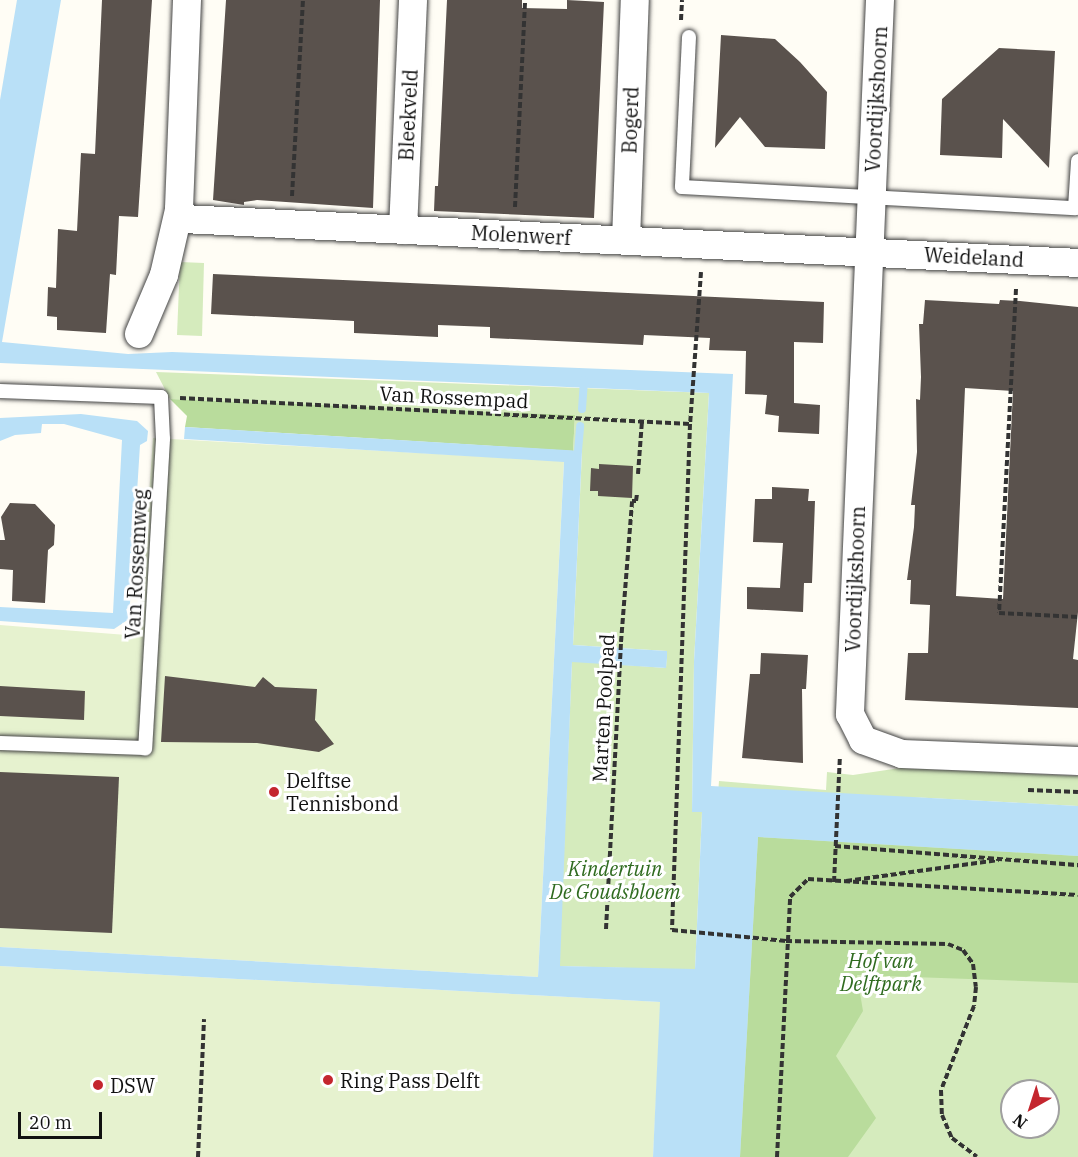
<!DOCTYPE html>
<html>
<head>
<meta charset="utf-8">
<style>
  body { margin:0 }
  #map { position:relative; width:1078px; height:1157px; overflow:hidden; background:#fffdf5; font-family:"IBM Plex Serif",serif }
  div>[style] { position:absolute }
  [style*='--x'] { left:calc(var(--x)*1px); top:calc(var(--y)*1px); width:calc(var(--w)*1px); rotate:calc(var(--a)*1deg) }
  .green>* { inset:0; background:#d5ebbd }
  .forest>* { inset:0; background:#b9dc9c }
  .pitch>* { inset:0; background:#e6f2cf }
  .water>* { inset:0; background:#b9e0f7 }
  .stream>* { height:8px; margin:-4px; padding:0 4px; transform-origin:4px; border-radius:4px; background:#b9e0f7 }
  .building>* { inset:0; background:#5a524d }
  .path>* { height:4px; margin-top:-2px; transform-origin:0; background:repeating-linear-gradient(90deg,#333 0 6px,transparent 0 9px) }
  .roads { filter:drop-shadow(0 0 2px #444) drop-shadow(0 0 2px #444) }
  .service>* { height:14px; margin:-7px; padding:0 7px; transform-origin:7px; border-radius:7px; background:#fff }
  .minor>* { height:28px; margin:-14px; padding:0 14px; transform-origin:14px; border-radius:14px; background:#fff }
  .dots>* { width:16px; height:16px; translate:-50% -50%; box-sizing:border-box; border:3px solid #fff; border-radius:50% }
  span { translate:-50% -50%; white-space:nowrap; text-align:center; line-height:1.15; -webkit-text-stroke:6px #fff; paint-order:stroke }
  .street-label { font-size:20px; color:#111 }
  .poi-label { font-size:20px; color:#111 }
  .left { translate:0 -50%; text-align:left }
  .park-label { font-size:20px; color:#2f6b1f; font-style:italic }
  .north { position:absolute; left:1000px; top:1079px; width:60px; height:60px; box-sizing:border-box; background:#fff; border:2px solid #a0a0a0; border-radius:50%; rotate:219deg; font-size:16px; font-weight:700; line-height:24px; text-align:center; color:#111 }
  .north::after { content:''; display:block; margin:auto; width:21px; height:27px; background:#c4262e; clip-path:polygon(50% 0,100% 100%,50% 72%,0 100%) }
  .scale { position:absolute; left:18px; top:1112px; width:84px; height:27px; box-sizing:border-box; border:3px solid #111; border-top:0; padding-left:8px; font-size:18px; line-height:21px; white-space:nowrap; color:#111; -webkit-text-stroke:4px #fff; paint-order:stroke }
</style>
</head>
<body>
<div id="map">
  <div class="green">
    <i style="clip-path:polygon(180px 262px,204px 263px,202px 336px,177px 335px)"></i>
    <i style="clip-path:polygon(156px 372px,709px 393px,694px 661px,692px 812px,702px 812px,695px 970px,559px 966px,572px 661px,666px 668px,667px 651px,573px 645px,582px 452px,573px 451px,575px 415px,170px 399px)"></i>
    <i style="clip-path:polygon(evenodd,900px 768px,1078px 776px,1078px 806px,910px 797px,1078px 812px,1078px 1157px,691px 1157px,719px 781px,826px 790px,827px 772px,853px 775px,900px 768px,1012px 1091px,1048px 1091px,1048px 1127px,1012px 1127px,1012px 1091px)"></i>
  </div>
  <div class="forest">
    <i style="clip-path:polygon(170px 399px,575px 415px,573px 451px,185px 427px,187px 416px)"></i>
    <i style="clip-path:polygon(758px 837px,1078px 856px,1078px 983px,857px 975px,863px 1011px,836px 1056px,876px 1118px,848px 1157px,740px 1157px)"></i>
  </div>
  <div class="pitch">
    <i style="clip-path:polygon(153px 438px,564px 461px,538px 977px,0 947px,0 625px,139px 636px)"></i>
    <i style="clip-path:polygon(0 966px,661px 1002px,653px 1157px,0 1157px)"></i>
  </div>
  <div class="water">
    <i style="clip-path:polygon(17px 0,61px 0,2px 342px,128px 354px,172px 352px,733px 374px,711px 786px,1078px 806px,1078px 856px,758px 837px,740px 1157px,653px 1157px,660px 1002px,0 966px,0 947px,538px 977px,564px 462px,184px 439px,185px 427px,582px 451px,573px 645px,667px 651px,667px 658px,666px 668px,572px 662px,560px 966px,695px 969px,702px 812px,692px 812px,694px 661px,709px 393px,0 363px,0 100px)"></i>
    <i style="clip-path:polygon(81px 414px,137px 421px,148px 431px,147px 441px,140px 445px,129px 619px,114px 629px,0 621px,0 607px,113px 613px,122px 440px,64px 424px,42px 424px,41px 433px,15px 435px,0 441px,0 418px)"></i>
  </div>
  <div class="stream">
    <i style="--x:582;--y:409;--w:29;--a:-86"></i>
    <i style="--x:578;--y:451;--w:25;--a:-85"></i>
  </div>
  <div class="building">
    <i style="clip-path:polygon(102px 0,152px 0,138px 217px,119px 216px,116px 275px,110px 274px,106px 333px,57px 330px,57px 317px,47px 316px,48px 287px,56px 288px,58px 229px,77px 231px,81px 153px,95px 154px)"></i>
    <i style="clip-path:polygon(226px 0,380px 0,373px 208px,257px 200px,244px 202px,244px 205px,213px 200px)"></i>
    <i style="clip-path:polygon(447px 0,522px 0,522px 8px,567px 9px,567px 0,604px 2px,594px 218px,434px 211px,435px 186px,438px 186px)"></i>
    <i style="clip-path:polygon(721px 35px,775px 39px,800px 62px,827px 92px,825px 149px,765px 147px,740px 117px,715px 148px)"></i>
    <i style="clip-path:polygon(999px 48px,1055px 51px,1049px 168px,1003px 119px,1002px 158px,940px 155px,942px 99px)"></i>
    <i style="clip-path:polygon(213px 274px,824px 302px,823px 343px,794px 342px,794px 403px,820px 405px,819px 434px,778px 432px,779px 416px,765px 414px,767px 395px,745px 394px,746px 351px,709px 350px,710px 338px,644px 335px,643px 345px,490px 338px,490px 327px,438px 325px,438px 337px,354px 333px,354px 321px,211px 314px)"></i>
    <i style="clip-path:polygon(evenodd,925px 300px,999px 304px,1000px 300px,1020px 301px,1078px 307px,1078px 612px,1073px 659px,1078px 660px,1078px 708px,905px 700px,908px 653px,928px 653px,930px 605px,910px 604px,911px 580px,907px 580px,914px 527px,915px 505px,911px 505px,917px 452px,916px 399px,920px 400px,921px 377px,919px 324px,923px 324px,925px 300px,965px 388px,1013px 391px,1003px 599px,956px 596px,965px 388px)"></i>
    <i style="clip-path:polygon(599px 464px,633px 466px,632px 498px,598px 496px,598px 491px,590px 491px,591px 468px,599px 469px)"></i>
    <i style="clip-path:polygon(772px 487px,809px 489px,808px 501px,815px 501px,812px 583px,804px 583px,803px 612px,747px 609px,747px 587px,780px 588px,783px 543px,753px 542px,755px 499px,772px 499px)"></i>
    <i style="clip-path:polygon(10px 503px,35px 504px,55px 525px,54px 545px,48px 550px,45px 603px,12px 601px,13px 570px,0 569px,0 540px,5px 540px,1px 517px)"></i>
    <i style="clip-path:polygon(761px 653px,808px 655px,806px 689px,802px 689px,803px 763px,742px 758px,750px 674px,760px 674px)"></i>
    <i style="clip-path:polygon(165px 676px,255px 687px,263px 677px,275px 687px,317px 689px,315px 720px,334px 744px,319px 752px,257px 743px,161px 742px)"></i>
    <i style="clip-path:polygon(0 686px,85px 691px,84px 720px,0 716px)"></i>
    <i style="clip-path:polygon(0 772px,119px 777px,112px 933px,0 928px)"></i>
  </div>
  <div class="path">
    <i style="--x:681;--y:20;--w:20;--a:-87"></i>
    <i style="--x:292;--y:196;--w:196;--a:-86.8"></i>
    <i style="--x:515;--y:207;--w:207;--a:-87.2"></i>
    <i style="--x:701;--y:272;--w:152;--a:94.1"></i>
    <i style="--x:690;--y:424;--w:506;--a:92.04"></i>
    <i style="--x:672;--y:930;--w:115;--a:5.5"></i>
    <i style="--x:786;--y:941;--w:162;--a:1.1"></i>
    <i style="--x:948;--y:944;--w:16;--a:22"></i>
    <i style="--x:963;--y:950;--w:17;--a:54"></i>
    <i style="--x:973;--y:964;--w:23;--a:83"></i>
    <i style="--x:976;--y:987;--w:19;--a:96"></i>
    <i style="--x:974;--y:1006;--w:90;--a:111.4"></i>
    <i style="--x:941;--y:1090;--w:25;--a:88"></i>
    <i style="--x:942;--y:1115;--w:25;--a:67"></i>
    <i style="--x:952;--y:1138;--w:31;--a:37"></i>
    <i style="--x:1016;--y:289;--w:324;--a:93"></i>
    <i style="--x:999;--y:613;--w:79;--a:2.9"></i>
    <i style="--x:180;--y:398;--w:511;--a:2.92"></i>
    <i style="--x:638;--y:474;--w:53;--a:-85.7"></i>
    <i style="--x:1028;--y:790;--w:50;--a:2.3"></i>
    <i style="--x:835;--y:846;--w:244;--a:4.5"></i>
    <i style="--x:846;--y:881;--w:154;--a:-7.8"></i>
    <i style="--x:834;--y:882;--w:125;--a:-87.3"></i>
    <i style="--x:606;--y:929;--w:287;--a:-87"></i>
    <i style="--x:621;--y:642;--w:141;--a:-85.5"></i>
    <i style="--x:632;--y:501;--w:4;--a:0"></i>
    <i style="--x:636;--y:501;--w:7;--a:-82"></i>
    <i style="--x:198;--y:1157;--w:138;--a:-87.5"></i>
    <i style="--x:777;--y:1157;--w:260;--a:-87.1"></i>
    <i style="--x:790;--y:897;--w:25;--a:-45"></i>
    <i style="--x:808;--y:879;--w:270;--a:3.4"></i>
  </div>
  <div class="roads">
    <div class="service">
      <i style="--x:689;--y:37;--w:150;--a:92.7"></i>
      <i style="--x:682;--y:187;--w:394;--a:3.1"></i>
      <i style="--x:1075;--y:208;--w:47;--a:-86.3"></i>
      <i style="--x:0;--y:391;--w:161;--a:2.1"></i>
      <i style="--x:161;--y:397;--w:42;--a:87.3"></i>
      <i style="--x:163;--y:439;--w:310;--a:93.3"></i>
      <i style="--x:145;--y:748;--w:145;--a:-178"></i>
    </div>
    <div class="minor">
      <i style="--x:187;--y:0;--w:210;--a:92.2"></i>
      <i style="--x:179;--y:210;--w:10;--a:66"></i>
      <i style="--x:183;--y:219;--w:896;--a:2.81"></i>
      <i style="--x:880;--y:0;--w:715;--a:92.41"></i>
      <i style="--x:850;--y:714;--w:29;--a:63"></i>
      <i style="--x:863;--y:740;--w:41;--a:19.7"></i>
      <i style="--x:902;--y:754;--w:176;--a:2.3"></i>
      <i style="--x:403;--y:230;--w:230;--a:-87.5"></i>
      <i style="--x:626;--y:240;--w:240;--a:-87.9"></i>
      <i style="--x:139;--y:334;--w:64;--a:-67"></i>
      <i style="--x:164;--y:275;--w:67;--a:-77"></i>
    </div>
  </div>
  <div class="dots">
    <i style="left:274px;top:792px;background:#c4262e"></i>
    <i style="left:328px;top:1080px;background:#c4262e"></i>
    <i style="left:98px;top:1085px;background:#c4262e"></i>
  </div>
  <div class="street-label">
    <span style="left:876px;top:99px;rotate:-87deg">Voordijkshoorn</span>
    <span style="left:408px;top:115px;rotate:-87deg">Bleekveld</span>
    <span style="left:630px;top:120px;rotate:-88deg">Bogerd</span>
    <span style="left:521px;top:235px;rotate:3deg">Molenwerf</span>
    <span style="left:974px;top:257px;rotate:3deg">Weideland</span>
    <span style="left:454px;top:397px;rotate:3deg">Van Rossempad</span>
    <span style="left:136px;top:564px;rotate:-87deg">Van Rossemweg</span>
    <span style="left:855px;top:579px;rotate:-88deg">Voordijkshoorn</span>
    <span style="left:603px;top:708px;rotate:-87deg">Marten Poolpad</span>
  </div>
  <div class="poi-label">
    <span class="left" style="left:286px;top:792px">Delftse<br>Tennisbond</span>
    <span class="left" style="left:340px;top:1080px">Ring Pass Delft</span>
    <span class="left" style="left:110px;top:1085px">DSW</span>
  </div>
  <div class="park-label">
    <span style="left:615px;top:880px">Kindertuin<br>De Goudsbloem</span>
    <span style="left:881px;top:972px">Hof van<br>Delftpark</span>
  </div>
  <div class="north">N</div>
  <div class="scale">20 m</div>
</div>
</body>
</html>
